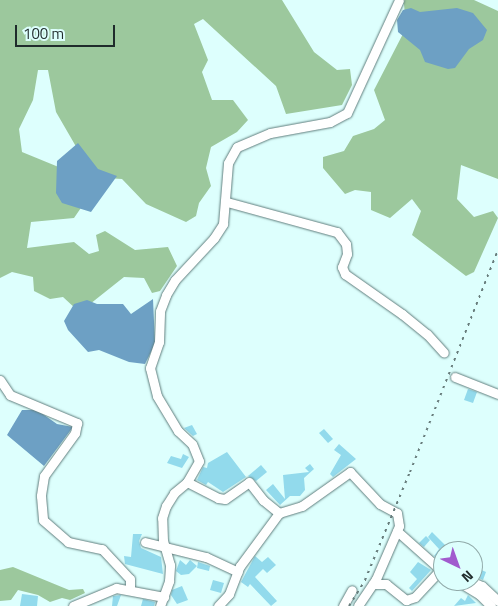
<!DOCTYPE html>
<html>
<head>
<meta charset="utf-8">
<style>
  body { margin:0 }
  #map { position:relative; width:498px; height:606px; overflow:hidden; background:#ddfffd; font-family:"Titillium Web",sans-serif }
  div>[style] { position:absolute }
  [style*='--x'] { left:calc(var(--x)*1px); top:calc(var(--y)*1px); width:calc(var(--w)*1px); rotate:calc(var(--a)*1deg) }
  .forest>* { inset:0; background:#9cc89d }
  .water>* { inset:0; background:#6da0c4 }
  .building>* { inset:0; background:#92daec }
  .roads { filter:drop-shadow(0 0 1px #607e7d) drop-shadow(0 0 1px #607e7d) }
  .minor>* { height:9px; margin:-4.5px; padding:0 4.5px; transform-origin:4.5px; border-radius:4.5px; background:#fff }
  .rail>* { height:2px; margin-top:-1px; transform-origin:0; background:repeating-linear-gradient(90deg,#687d7c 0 2.5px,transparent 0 7.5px) }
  span { translate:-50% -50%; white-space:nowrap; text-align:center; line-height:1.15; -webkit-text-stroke:4px #ddfffd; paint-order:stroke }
  .north { position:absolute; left:433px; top:541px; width:50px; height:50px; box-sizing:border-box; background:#ddfffd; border:1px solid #91aaa9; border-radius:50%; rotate:138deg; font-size:14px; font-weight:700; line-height:20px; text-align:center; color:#1f2b2b }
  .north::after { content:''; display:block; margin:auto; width:18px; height:22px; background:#a15ace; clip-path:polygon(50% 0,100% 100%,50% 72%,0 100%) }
  .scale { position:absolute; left:15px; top:25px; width:100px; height:22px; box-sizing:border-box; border:2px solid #1f2b2b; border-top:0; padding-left:6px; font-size:15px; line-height:18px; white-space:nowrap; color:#1f2b2b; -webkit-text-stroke:4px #ddfffd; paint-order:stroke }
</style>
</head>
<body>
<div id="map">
  <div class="forest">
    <i style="clip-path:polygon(0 0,282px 0,314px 52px,337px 70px,350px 69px,352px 85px,342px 105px,286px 114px,276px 86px,203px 19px,194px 24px,208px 60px,202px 72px,212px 100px,233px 100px,248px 120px,237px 132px,211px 147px,206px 168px,211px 186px,199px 203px,196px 216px,186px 222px,146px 204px,122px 179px,106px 178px,89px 169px,56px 112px,48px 70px,38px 70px,33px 100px,19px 129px,22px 152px,61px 168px,87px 199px,74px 218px,31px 222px,27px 248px,74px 242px,89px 254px,99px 251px,96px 235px,105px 231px,135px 250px,168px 247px,177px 266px,160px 291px,152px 293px,144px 278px,124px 277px,90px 304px,76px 309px,63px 297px,50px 299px,34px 291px,33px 277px,12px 272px,0 278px)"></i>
    <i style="clip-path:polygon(400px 0,474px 0,498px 11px,498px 179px,461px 165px,457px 199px,474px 217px,493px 211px,498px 218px,474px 272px,466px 276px,412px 235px,421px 211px,412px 199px,390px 218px,371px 210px,371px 192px,355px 190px,345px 194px,323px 168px,323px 157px,344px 151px,353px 136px,374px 129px,385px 120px,374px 90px,406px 28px,404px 4px)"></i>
    <i style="clip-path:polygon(13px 567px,69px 590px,83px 589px,85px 593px,70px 600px,62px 598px,50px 602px,38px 595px,18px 590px,11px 600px,0 601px,0 570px)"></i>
  </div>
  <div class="water">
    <i style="clip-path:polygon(411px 8px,420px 12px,457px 8px,473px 13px,487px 30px,483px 40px,469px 49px,455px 68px,448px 69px,425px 62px,420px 50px,398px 32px,397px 20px,403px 10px)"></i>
    <i style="clip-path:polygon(78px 143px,98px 169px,117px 176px,91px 212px,62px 203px,56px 193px,57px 161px)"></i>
    <i style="clip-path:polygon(153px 299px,155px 344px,145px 364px,129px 362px,99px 350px,88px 352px,68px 330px,64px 321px,74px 304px,87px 300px,97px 304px,123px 304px,131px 314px)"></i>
    <i style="clip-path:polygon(22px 410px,37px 410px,57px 424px,73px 427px,44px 466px,7px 435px)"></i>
  </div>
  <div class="building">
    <i style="clip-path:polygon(468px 389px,477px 392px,473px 403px,464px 400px)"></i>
    <i style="clip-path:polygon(192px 425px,197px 434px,193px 436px,184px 428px)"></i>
    <i style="clip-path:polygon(324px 429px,333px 439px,328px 443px,319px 433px)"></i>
    <i style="clip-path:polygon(339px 444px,356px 459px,333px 477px,330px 474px,341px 455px,334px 450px)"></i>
    <i style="clip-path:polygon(227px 452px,246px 477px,223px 492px,208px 482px,206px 485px,197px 480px,203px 467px,207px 468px,208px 463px)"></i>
    <i style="clip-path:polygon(183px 454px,189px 457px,182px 468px,167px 463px,171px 456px,181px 459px)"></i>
    <i style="clip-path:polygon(310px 464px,314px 469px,304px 478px,305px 490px,300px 496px,290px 496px,280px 505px,266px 490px,273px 484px,285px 499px,283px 475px,309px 472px,305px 468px)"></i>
    <i style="clip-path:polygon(261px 465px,267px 472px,256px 481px,248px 476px)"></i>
    <i style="clip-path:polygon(432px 532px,451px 551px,443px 551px,443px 563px,434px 556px,439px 549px,428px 537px)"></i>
    <i style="clip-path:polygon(133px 534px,142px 534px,139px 541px,141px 548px,161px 557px,163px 574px,125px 564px,124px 556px,131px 557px)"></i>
    <i style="clip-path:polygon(426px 536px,430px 540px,424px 547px,419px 543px)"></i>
    <i style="clip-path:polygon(255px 556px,262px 562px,268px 557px,276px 565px,267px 573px,263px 569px,255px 577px,277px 601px,271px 606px,250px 584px,248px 587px,241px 582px)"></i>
    <i style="clip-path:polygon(473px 557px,481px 560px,477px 568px,486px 572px,483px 580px,473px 575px)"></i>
    <i style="clip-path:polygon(180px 560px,186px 565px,190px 560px,197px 566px,189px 574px,181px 575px,176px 571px)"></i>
    <i style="clip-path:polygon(198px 562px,210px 566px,209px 571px,197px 568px)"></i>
    <i style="clip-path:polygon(418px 562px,431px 570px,412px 591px,409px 588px,417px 579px,410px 572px)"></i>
    <i style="clip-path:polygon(213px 580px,224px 583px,221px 593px,210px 590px)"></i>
    <i style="clip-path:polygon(182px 586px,188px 600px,177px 604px,171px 595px,172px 590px)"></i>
    <i style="clip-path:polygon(22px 594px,38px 596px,37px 606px,20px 606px)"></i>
    <i style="clip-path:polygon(121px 595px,117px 606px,112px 606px,113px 596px)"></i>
    <i style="clip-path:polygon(468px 595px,476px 603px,454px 606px,461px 598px,465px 601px)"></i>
    <i style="clip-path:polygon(143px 599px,155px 602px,154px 606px,141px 606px)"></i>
  </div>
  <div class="roads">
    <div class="minor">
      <i style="--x:227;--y:202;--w:114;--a:15.3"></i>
      <i style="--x:337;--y:232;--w:15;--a:53"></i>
      <i style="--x:346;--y:244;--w:10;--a:84"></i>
      <i style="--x:347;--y:254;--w:14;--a:111"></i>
      <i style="--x:342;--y:267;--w:8;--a:67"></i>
      <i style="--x:345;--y:274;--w:70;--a:35.1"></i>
      <i style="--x:402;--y:314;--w:32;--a:39"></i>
      <i style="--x:427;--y:334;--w:25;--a:48"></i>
      <i style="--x:455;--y:377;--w:46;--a:21.6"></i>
      <i style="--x:0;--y:380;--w:18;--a:56"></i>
      <i style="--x:10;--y:395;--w:73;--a:22.7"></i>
      <i style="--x:77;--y:423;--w:10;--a:101"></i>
      <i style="--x:75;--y:433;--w:53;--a:125.8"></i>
      <i style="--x:44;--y:476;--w:20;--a:99"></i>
      <i style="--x:41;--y:496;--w:24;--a:85"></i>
      <i style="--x:43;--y:520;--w:33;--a:41"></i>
      <i style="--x:68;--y:542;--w:35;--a:12"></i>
      <i style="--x:102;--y:549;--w:41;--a:47"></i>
      <i style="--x:130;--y:579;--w:10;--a:90"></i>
      <i style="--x:187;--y:482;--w:35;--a:27"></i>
      <i style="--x:218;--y:498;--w:7;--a:8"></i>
      <i style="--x:225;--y:499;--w:29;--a:-35"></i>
      <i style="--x:249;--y:482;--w:23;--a:52"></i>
      <i style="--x:263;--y:500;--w:21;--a:39"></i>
      <i style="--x:397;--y:531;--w:62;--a:41.7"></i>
      <i style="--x:145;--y:542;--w:63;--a:13.8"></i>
      <i style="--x:206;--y:557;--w:35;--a:25"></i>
      <i style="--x:457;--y:581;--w:26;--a:31"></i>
      <i style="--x:479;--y:594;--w:17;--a:45"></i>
      <i style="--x:470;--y:581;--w:13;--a:23"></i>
      <i style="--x:482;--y:586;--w:22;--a:43"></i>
      <i style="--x:373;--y:584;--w:13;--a:0"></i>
      <i style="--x:386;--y:584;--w:26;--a:39"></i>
      <i style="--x:406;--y:600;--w:9;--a:-18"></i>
      <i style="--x:415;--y:597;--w:37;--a:-47"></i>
      <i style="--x:73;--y:606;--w:47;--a:-22.7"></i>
      <i style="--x:116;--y:588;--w:49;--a:10.6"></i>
      <i style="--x:160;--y:606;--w:27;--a:-70"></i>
      <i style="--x:169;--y:581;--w:16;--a:-86"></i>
      <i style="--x:170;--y:565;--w:25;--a:-106"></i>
      <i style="--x:163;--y:541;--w:23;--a:-92"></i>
      <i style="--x:162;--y:518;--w:13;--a:-72"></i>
      <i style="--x:166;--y:506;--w:15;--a:-58"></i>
      <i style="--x:174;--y:493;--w:17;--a:-40"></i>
      <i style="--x:187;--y:482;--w:24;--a:-60"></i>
      <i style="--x:199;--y:461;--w:18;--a:-112"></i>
      <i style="--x:192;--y:444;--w:19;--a:-137"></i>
      <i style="--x:178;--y:431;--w:41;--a:-121"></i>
      <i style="--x:157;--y:396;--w:29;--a:-104"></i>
      <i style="--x:150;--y:368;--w:28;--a:-71"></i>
      <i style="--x:159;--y:342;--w:31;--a:-88"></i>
      <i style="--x:160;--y:311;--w:17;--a:-69"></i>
      <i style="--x:166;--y:295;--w:17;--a:-59"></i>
      <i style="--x:175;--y:280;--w:57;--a:-47.1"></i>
      <i style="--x:214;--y:238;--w:17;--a:-57"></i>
      <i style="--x:223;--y:224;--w:61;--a:-85.3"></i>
      <i style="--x:228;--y:163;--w:18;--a:-61"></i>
      <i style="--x:237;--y:147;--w:36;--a:-23"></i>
      <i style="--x:270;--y:133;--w:61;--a:-10.4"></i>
      <i style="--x:330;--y:122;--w:19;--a:-28"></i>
      <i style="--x:347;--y:113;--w:124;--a:-65.3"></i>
      <i style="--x:218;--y:606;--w:16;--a:-47"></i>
      <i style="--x:229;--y:594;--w:30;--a:-69"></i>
      <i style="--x:240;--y:566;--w:66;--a:-53.7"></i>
      <i style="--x:279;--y:513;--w:24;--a:-17"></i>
      <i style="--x:302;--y:506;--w:59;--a:-35.3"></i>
      <i style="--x:350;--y:472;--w:44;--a:46.8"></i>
      <i style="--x:380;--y:504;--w:19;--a:28"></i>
      <i style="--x:397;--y:513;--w:13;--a:81"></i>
      <i style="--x:399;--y:526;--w:58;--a:113.5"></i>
      <i style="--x:376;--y:579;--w:32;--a:124"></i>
      <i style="--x:343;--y:606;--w:18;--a:-61"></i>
    </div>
  </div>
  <div class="rail">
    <i style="--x:349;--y:606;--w:31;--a:-58"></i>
    <i style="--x:365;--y:580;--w:117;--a:-67.4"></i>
    <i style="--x:410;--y:472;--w:239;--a:-68.4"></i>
  </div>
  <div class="north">N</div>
  <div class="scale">100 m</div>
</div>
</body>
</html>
